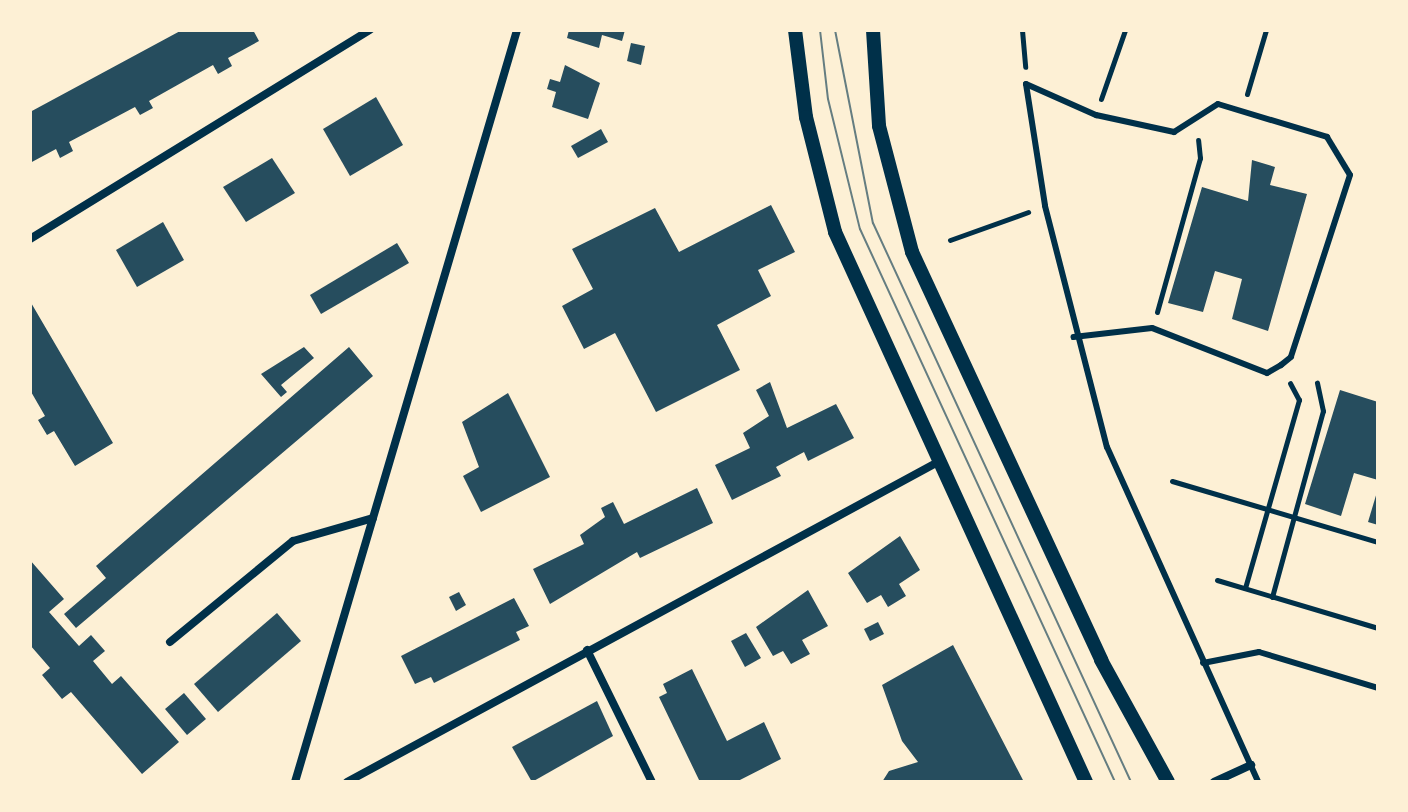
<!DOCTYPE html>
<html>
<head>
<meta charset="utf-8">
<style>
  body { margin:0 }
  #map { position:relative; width:1408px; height:812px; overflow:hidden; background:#fdf0d5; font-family:Lato,sans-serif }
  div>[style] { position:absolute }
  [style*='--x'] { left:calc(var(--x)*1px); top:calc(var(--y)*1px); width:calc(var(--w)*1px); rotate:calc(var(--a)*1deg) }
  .building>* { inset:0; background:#264d5e }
  .path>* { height:5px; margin:-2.5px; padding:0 2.5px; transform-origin:2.5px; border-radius:2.5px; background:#003049 }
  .service>* { height:6px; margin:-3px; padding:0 3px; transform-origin:3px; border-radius:3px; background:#003049 }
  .minor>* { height:8px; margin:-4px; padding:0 4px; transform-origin:4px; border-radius:4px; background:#003049 }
  .tertiary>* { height:14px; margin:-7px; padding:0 7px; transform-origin:7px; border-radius:7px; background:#003049 }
  .tram>* { height:2px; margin:-1px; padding:0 1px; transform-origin:1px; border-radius:1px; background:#657d81 }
  span { translate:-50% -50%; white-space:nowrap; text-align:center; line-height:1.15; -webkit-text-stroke:6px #fdf0d5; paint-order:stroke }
  .frame { position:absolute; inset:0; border:32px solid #fdf0d5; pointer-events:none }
</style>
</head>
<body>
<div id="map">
  <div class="building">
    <i style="clip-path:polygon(182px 30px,253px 30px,259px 41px,228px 58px,232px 66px,218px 74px,213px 65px,149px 101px,153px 108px,140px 115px,135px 107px,69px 142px,73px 151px,60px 158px,56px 149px,30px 163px,30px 112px)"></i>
    <i style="clip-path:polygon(569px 30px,625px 30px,622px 41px,602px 35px,599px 48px,567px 38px)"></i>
    <i style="clip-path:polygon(631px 43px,645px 46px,641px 65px,627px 61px)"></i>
    <i style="clip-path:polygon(565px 65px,600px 83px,588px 119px,552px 107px,556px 92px,547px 89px,550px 79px,560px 82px)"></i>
    <i style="clip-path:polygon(376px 97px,403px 145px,350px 176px,323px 129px)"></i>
    <i style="clip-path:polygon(601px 129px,608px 142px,578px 158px,571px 146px)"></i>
    <i style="clip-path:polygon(272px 158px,295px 193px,246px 222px,223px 187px)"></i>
    <i style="clip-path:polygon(1252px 160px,1275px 167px,1270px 185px,1307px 194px,1268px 331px,1232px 319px,1242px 279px,1215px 271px,1203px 312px,1168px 303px,1202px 187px,1248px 201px)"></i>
    <i style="clip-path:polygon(771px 205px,795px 252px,758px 270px,771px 296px,717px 325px,740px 370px,656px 412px,615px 333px,584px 349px,562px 306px,593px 289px,572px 249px,655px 208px,679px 252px)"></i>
    <i style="clip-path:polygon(163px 222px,184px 260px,137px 287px,116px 250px)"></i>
    <i style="clip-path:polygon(397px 243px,409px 263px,321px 314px,310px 295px)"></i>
    <i style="clip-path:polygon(30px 301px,113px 443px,75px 466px,54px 431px,47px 435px,38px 420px,45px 416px,30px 390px)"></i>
    <i style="clip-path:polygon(304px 347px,314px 358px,281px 385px,287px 392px,281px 397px,261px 374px)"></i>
    <i style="clip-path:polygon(349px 347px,373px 376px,76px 628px,64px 614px,106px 578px,96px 566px)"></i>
    <i style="clip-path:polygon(770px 382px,787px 428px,836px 404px,854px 438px,808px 461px,804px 452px,776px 467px,781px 476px,732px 500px,715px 465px,750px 448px,743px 433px,769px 416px,756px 390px)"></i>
    <i style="clip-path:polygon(1340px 390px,1378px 402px,1378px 480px,1354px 473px,1341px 516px,1305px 504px)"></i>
    <i style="clip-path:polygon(508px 393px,550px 477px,481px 512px,463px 476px,479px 467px,462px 422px)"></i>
    <i style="clip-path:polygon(697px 488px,713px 523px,640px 558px,637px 552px,550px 604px,533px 569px,584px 544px,580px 535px,605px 517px,601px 508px,613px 502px,624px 524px)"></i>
    <i style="clip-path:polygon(1377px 492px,1378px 492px,1378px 525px,1368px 522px)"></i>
    <i style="clip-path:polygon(900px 536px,920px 570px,899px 584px,906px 596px,888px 607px,881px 595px,867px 603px,848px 573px)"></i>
    <i style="clip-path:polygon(30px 560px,64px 599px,49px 612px,79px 646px,91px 635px,105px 651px,93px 661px,112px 684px,121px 676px,179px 742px,142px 774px,71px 692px,62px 699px,42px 675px,50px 668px,30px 645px)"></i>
    <i style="clip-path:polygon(808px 590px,828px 626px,802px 640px,810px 654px,791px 664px,783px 651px,773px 656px,756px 627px)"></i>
    <i style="clip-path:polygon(459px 592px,466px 605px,456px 611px,449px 597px)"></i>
    <i style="clip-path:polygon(514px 598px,529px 626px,516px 632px,520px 640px,434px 683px,431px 677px,415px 684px,401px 656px)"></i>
    <i style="clip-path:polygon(277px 613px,301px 641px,218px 712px,194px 684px)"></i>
    <i style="clip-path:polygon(878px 622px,884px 634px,870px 641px,864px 629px)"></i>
    <i style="clip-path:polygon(746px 633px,761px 658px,745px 667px,731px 641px)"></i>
    <i style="clip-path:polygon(953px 645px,1024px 782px,882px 782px,889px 771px,918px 762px,902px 741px,882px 685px)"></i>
    <i style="clip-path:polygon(692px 669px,727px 741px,764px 722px,781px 759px,736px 782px,700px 782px,659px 697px,667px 693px,663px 684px)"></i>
    <i style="clip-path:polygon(184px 693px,206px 719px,187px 735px,165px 709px)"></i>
    <i style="clip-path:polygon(597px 701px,613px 736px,532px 782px,512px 747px)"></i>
  </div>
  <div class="path">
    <i style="--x:1022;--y:30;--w:37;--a:85"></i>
    <i style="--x:1247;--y:94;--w:67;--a:-73.5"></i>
    <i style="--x:1101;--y:99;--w:73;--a:-70.8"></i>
    <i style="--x:950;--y:240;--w:83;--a:-19.7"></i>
    <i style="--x:1157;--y:312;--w:160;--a:-74.4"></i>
    <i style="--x:1200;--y:158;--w:18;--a:-96"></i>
    <i style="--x:1172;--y:481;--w:215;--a:16.5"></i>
    <i style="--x:1217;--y:580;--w:168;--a:16.6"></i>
    <i style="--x:1245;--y:588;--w:196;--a:-74"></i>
    <i style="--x:1299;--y:400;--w:19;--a:-118"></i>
    <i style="--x:1272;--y:597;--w:193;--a:-74.7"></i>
    <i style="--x:1323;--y:411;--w:29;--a:-102"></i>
  </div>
  <div class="service">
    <i style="--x:1026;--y:84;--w:77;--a:23.9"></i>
    <i style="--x:1096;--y:115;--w:80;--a:12.3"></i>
    <i style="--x:1174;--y:132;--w:52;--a:-32.5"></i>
    <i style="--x:1218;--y:104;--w:114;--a:16.8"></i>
    <i style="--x:1327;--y:137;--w:44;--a:58.8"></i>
    <i style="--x:1350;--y:175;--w:191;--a:108"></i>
    <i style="--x:1291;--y:357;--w:13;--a:141"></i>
    <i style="--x:1281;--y:365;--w:16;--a:150"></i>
    <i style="--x:1267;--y:373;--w:123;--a:-158.6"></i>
    <i style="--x:1152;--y:328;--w:79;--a:173.4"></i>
    <i style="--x:1026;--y:84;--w:123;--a:81.1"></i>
    <i style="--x:1045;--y:206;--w:249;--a:75.6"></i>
    <i style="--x:1107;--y:447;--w:367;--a:65.7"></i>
    <i style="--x:1203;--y:663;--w:57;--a:-11.1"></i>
    <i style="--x:1259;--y:652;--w:124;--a:16.8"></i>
  </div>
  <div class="minor">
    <i style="--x:30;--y:239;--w:399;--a:-31.6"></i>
    <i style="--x:170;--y:642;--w:159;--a:-39.4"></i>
    <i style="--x:293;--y:541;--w:83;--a:-16"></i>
    <i style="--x:587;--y:650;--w:147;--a:63.8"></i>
    <i style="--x:295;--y:782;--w:784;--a:-73.55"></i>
    <i style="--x:347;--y:782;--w:672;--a:-28.43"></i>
    <i style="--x:1214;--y:782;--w:41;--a:-24.7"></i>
  </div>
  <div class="tertiary">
    <i style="--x:795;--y:30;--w:88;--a:82.8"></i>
    <i style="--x:806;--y:117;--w:119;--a:75.8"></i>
    <i style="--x:835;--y:232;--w:605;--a:65.47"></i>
    <i style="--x:873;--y:30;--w:96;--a:86.4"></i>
    <i style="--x:879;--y:126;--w:130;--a:75.3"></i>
    <i style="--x:912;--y:252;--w:450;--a:65.1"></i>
    <i style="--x:1101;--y:660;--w:139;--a:61.2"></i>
  </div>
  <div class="tram">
    <i style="--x:820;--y:30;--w:69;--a:83.4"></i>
    <i style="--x:828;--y:99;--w:134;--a:76.2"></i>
    <i style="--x:860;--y:229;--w:609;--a:65.24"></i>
    <i style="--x:835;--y:30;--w:197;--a:78.9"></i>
    <i style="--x:873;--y:223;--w:616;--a:65.22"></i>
  </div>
  <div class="frame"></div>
</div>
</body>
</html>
